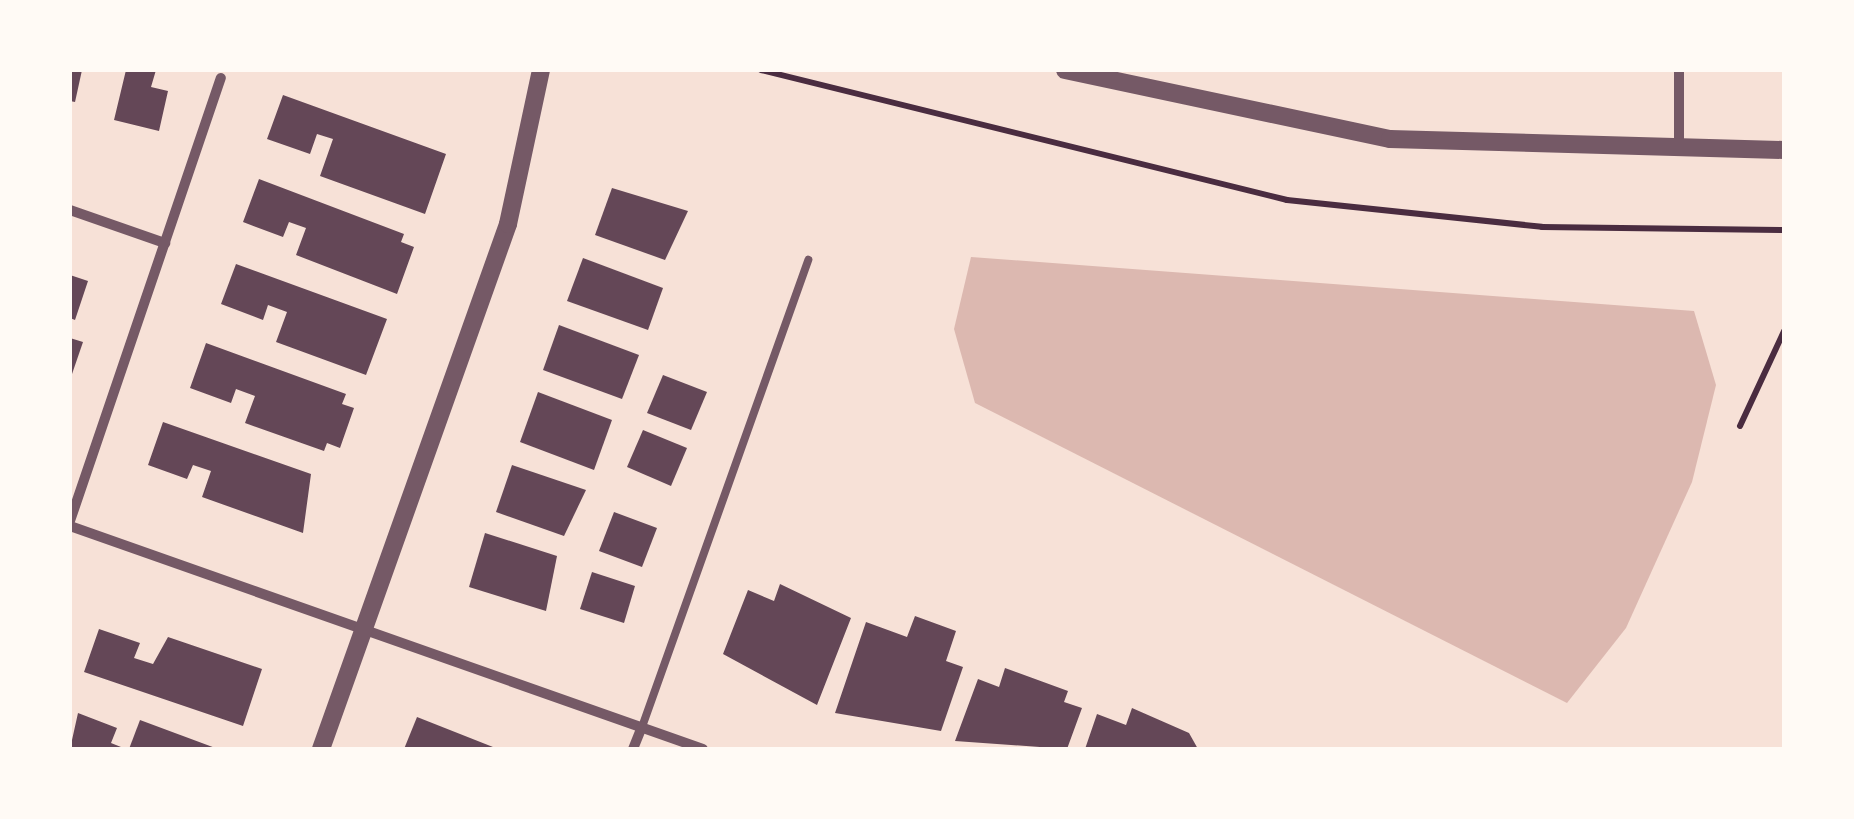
<!DOCTYPE html>
<html>
<head>
<meta charset="utf-8">
<style>
  body { margin:0 }
  #map { position:relative; width:1854px; height:819px; overflow:hidden; background:#f7e1d7; font-family:Commissioner,sans-serif }
  div>[style] { position:absolute }
  [style*='--x'] { left:calc(var(--x)*1px); top:calc(var(--y)*1px); width:calc(var(--w)*1px); rotate:calc(var(--a)*1deg) }
  .water>* { inset:0; background:#dcb8b0 }
  .building>* { inset:0; background:#644757 }
  .path>* { height:6px; margin:-3px; padding:0 3px; transform-origin:3px; border-radius:3px; background:#4a2c40 }
  .service>* { height:8px; margin:-4px; padding:0 4px; transform-origin:4px; border-radius:4px; background:#755966 }
  .minor>* { height:10px; margin:-5px; padding:0 5px; transform-origin:5px; border-radius:5px; background:#755966 }
  .tertiary>* { height:18px; margin:-9px; padding:0 9px; transform-origin:9px; border-radius:9px; background:#755966 }
  span { translate:-50% -50%; white-space:nowrap; text-align:center; line-height:1.15; -webkit-text-stroke:10px #fffaf5; paint-order:stroke }
  .frame { position:absolute; inset:0; border:72px solid #fffaf5; pointer-events:none }
</style>
</head>
<body>
<div id="map">
  <div class="water">
    <i style="clip-path:polygon(971px 257px,1694px 311px,1716px 385px,1692px 482px,1626px 628px,1567px 703px,975px 403px,954px 329px)"></i>
  </div>
  <div class="building">
    <i style="clip-path:polygon(70px 70px,82px 70px,75px 102px,70px 101px)"></i>
    <i style="clip-path:polygon(126px 70px,156px 70px,151px 87px,168px 91px,159px 131px,114px 120px)"></i>
    <i style="clip-path:polygon(283px 95px,446px 154px,425px 214px,320px 176px,333px 139px,317px 134px,310px 154px,267px 139px)"></i>
    <i style="clip-path:polygon(259px 179px,404px 234px,401px 242px,414px 247px,397px 294px,296px 255px,306px 228px,289px 222px,283px 237px,243px 222px)"></i>
    <i style="clip-path:polygon(612px 188px,688px 211px,665px 260px,595px 235px)"></i>
    <i style="clip-path:polygon(583px 258px,663px 288px,648px 330px,567px 301px)"></i>
    <i style="clip-path:polygon(236px 264px,387px 319px,366px 375px,276px 342px,287px 312px,268px 305px,263px 320px,221px 304px)"></i>
    <i style="clip-path:polygon(70px 275px,88px 281px,75px 320px,70px 318px)"></i>
    <i style="clip-path:polygon(559px 325px,639px 355px,622px 399px,543px 370px)"></i>
    <i style="clip-path:polygon(70px 338px,83px 342px,71px 377px,70px 377px)"></i>
    <i style="clip-path:polygon(206px 343px,346px 394px,342px 404px,354px 408px,340px 448px,327px 443px,324px 451px,245px 423px,255px 396px,236px 389px,231px 403px,190px 388px)"></i>
    <i style="clip-path:polygon(663px 375px,707px 392px,691px 430px,647px 413px)"></i>
    <i style="clip-path:polygon(538px 392px,612px 420px,594px 470px,520px 442px)"></i>
    <i style="clip-path:polygon(163px 422px,311px 474px,303px 533px,202px 497px,211px 471px,193px 465px,187px 479px,148px 465px)"></i>
    <i style="clip-path:polygon(643px 430px,687px 448px,671px 486px,627px 467px)"></i>
    <i style="clip-path:polygon(512px 465px,586px 490px,564px 536px,496px 512px)"></i>
    <i style="clip-path:polygon(614px 512px,657px 528px,642px 567px,599px 551px)"></i>
    <i style="clip-path:polygon(485px 533px,557px 556px,546px 611px,469px 587px)"></i>
    <i style="clip-path:polygon(592px 572px,635px 586px,624px 623px,580px 609px)"></i>
    <i style="clip-path:polygon(780px 584px,851px 618px,817px 705px,723px 654px,748px 590px,774px 601px)"></i>
    <i style="clip-path:polygon(915px 616px,956px 631px,946px 661px,963px 667px,941px 731px,835px 713px,866px 622px,907px 637px)"></i>
    <i style="clip-path:polygon(99px 629px,140px 643px,134px 658px,153px 664px,168px 637px,262px 669px,243px 726px,84px 672px)"></i>
    <i style="clip-path:polygon(1005px 668px,1068px 691px,1064px 702px,1082px 708px,1067px 749px,955px 741px,978px 679px,999px 687px)"></i>
    <i style="clip-path:polygon(1132px 708px,1189px 733px,1198px 749px,1085px 749px,1097px 714px,1126px 725px)"></i>
    <i style="clip-path:polygon(78px 713px,117px 728px,111px 743px,126px 749px,70px 749px)"></i>
    <i style="clip-path:polygon(417px 717px,498px 749px,404px 749px)"></i>
    <i style="clip-path:polygon(140px 720px,218px 749px,129px 749px)"></i>
  </div>
  <div class="path">
    <i style="--x:761;--y:70;--w:542;--a:13.88"></i>
    <i style="--x:1287;--y:200;--w:256;--a:6"></i>
    <i style="--x:1542;--y:227;--w:242;--a:0.7"></i>
    <i style="--x:1740;--y:426;--w:105;--a:-65.1"></i>
  </div>
  <div class="service">
    <i style="--x:642;--y:727;--w:496;--a:-70.4"></i>
  </div>
  <div class="minor">
    <i style="--x:1679;--y:70;--w:78;--a:90"></i>
    <i style="--x:70;--y:210;--w:101;--a:19.2"></i>
    <i style="--x:70;--y:521;--w:468;--a:-71.2"></i>
    <i style="--x:70;--y:526;--w:671;--a:19.41"></i>
    <i style="--x:633;--y:749;--w:24;--a:-68"></i>
  </div>
  <div class="tertiary">
    <i style="--x:1065;--y:70;--w:332;--a:12"></i>
    <i style="--x:1390;--y:139;--w:394;--a:1.6"></i>
    <i style="--x:321;--y:749;--w:557;--a:-70.39"></i>
    <i style="--x:508;--y:224;--w:157;--a:-77.9"></i>
  </div>
  <div class="frame"></div>
</div>
</body>
</html>
